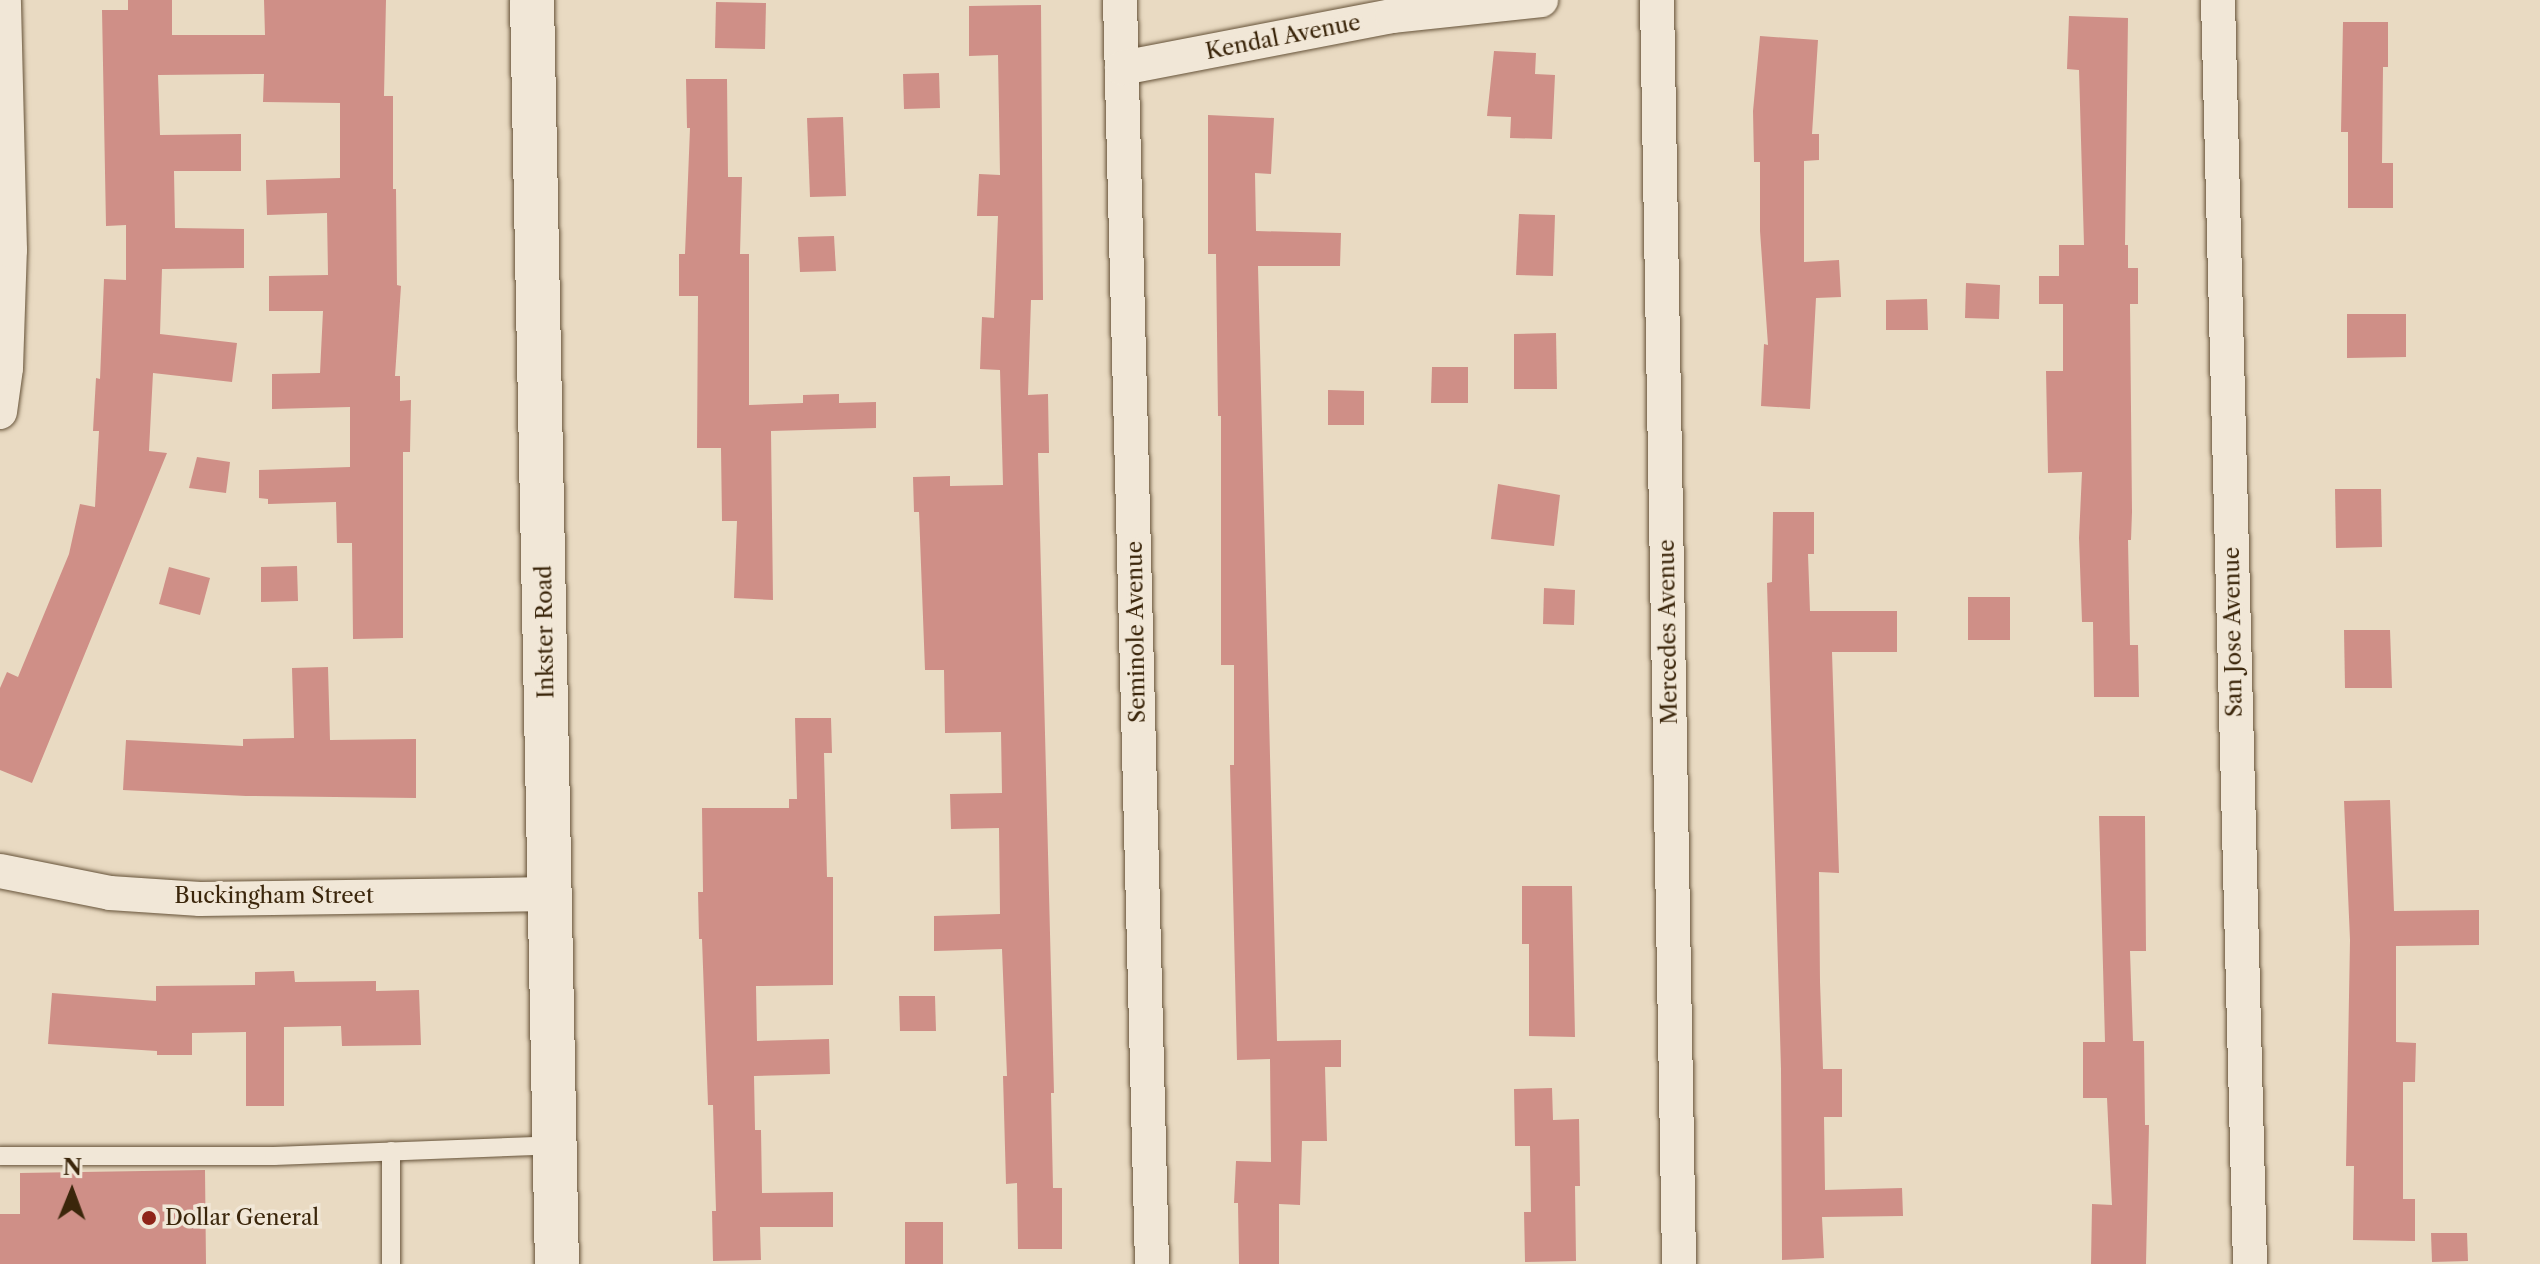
<!DOCTYPE html>
<html>
<head>
<meta charset="utf-8">
<style>
  body { margin:0 }
  #map { position:relative; width:2540px; height:1264px; overflow:hidden; background:#e9dac2; font-family:"Libre Caslon Text",serif }
  div>[style] { position:absolute }
  [style*='--x'] { left:calc(var(--x)*1px); top:calc(var(--y)*1px); width:calc(var(--w)*1px); rotate:calc(var(--a)*1deg) }
  .building>* { inset:0; background:#cf8f87 }
  .roads { filter:drop-shadow(0 0 2px #665339) drop-shadow(0 0 2px #665339) }
  .lane>* { height:18px; margin:-9px; padding:0 9px; transform-origin:9px; border-radius:9px; background:#f1e7d7 }
  .street>* { height:34px; margin:-17px; padding:0 17px; transform-origin:17px; border-radius:17px; background:#f1e7d7 }
  .secondary>* { height:44px; margin:-22px; padding:0 22px; transform-origin:22px; border-radius:22px; background:#f1e7d7 }
  .dots>* { width:22px; height:22px; translate:-50% -50%; box-sizing:border-box; border:4px solid #f1e7d7; border-radius:50% }
  span { translate:-50% -50%; white-space:nowrap; text-align:center; line-height:1.15; -webkit-text-stroke:7px #f1e7d7; paint-order:stroke }
  .street-label { font-size:22px; color:#3b260b }
  .poi-label { font-size:22px; color:#3b260b }
  .left { translate:0 -50%; text-align:left }
  .north { position:absolute; left:32px; top:1152px; width:80px; height:80px; -webkit-text-stroke:6px #f1e7d7; paint-order:stroke; rotate:1deg; font-size:22px; font-weight:700; line-height:32px; text-align:center; color:#3b260b }
  .north::after { content:''; display:block; margin:auto; width:28px; height:36px; background:#3b260b; clip-path:polygon(50% 0,100% 100%,50% 72%,0 100%) }
</style>
</head>
<body>
<div id="map">
  <div class="building">
    <i style="clip-path:polygon(128px 0,172px 0,172px 35px,265px 35px,264px 0,386px 0,384px 96px,393px 96px,393px 189px,396px 189px,397px 285px,401px 286px,395px 376px,400px 376px,400px 401px,411px 400px,410px 452px,403px 452px,403px 638px,353px 639px,352px 543px,337px 543px,336px 502px,268px 504px,268px 499px,259px 498px,259px 470px,350px 467px,350px 407px,272px 409px,272px 374px,320px 373px,323px 311px,269px 311px,269px 276px,328px 275px,327px 213px,267px 215px,266px 180px,340px 178px,340px 103px,263px 102px,264px 74px,158px 75px,160px 135px,241px 134px,241px 171px,174px 171px,175px 228px,244px 229px,244px 268px,162px 269px,160px 334px,237px 343px,232px 382px,153px 373px,149px 451px,167px 453px,32px 783px,0 770px,0 688px,7px 672px,18px 677px,69px 554px,80px 504px,95px 507px,99px 431px,93px 431px,96px 378px,100px 379px,104px 279px,126px 280px,126px 225px,106px 226px,102px 10px,128px 10px)"></i>
    <i style="clip-path:polygon(716px 2px,766px 3px,765px 49px,715px 48px)"></i>
    <i style="clip-path:polygon(1041px 5px,1043px 300px,1031px 300px,1028px 395px,1048px 394px,1049px 453px,1038px 453px,1054px 1093px,1051px 1093px,1053px 1188px,1062px 1188px,1062px 1249px,1018px 1249px,1017px 1183px,1006px 1184px,1003px 1076px,1007px 1076px,1002px 949px,934px 951px,934px 916px,1000px 914px,999px 828px,951px 829px,950px 794px,1002px 793px,1001px 732px,945px 733px,944px 670px,925px 670px,919px 512px,914px 512px,913px 477px,950px 476px,950px 486px,1003px 485px,1000px 370px,980px 369px,982px 317px,994px 318px,998px 216px,977px 216px,979px 174px,1000px 175px,998px 55px,969px 56px,969px 6px)"></i>
    <i style="clip-path:polygon(2069px 16px,2128px 18px,2125px 245px,2128px 245px,2128px 268px,2138px 268px,2138px 304px,2130px 304px,2132px 512px,2131px 540px,2128px 540px,2130px 645px,2138px 645px,2139px 697px,2094px 697px,2093px 622px,2082px 622px,2079px 538px,2082px 472px,2048px 473px,2046px 371px,2063px 371px,2063px 304px,2039px 304px,2039px 276px,2059px 276px,2059px 245px,2084px 245px,2079px 70px,2067px 69px)"></i>
    <i style="clip-path:polygon(2343px 22px,2388px 22px,2388px 67px,2383px 67px,2382px 163px,2393px 163px,2393px 208px,2348px 208px,2348px 132px,2341px 132px)"></i>
    <i style="clip-path:polygon(1760px 36px,1818px 40px,1812px 134px,1819px 134px,1819px 160px,1804px 161px,1804px 262px,1839px 260px,1841px 297px,1816px 298px,1810px 409px,1761px 406px,1764px 344px,1768px 345px,1760px 231px,1760px 162px,1754px 162px,1753px 111px)"></i>
    <i style="clip-path:polygon(1494px 51px,1536px 53px,1535px 74px,1555px 75px,1552px 139px,1510px 138px,1511px 117px,1487px 116px)"></i>
    <i style="clip-path:polygon(939px 73px,940px 108px,904px 109px,903px 74px)"></i>
    <i style="clip-path:polygon(686px 79px,727px 79px,728px 177px,742px 177px,740px 254px,749px 254px,749px 405px,803px 403px,803px 395px,839px 394px,839px 403px,876px 402px,876px 428px,771px 431px,773px 600px,734px 598px,737px 521px,722px 521px,721px 448px,697px 448px,698px 296px,679px 296px,679px 254px,685px 254px,690px 128px,687px 128px)"></i>
    <i style="clip-path:polygon(1208px 115px,1274px 118px,1271px 174px,1255px 173px,1256px 231px,1341px 233px,1340px 266px,1258px 266px,1277px 1041px,1341px 1040px,1341px 1067px,1325px 1067px,1327px 1141px,1302px 1141px,1300px 1205px,1279px 1204px,1279px 1264px,1239px 1264px,1238px 1203px,1234px 1203px,1236px 1161px,1271px 1162px,1270px 1059px,1237px 1060px,1230px 765px,1234px 765px,1234px 665px,1221px 665px,1221px 416px,1218px 416px,1216px 254px,1208px 254px)"></i>
    <i style="clip-path:polygon(843px 117px,846px 196px,810px 197px,807px 118px)"></i>
    <i style="clip-path:polygon(1519px 214px,1555px 215px,1553px 276px,1516px 275px)"></i>
    <i style="clip-path:polygon(834px 236px,836px 271px,800px 272px,798px 237px)"></i>
    <i style="clip-path:polygon(1966px 283px,2000px 285px,1999px 319px,1965px 318px)"></i>
    <i style="clip-path:polygon(1927px 299px,1928px 330px,1886px 330px,1886px 300px)"></i>
    <i style="clip-path:polygon(2347px 314px,2406px 314px,2406px 357px,2347px 358px)"></i>
    <i style="clip-path:polygon(1556px 333px,1557px 389px,1514px 389px,1514px 334px)"></i>
    <i style="clip-path:polygon(1432px 367px,1468px 367px,1468px 403px,1431px 403px)"></i>
    <i style="clip-path:polygon(1328px 390px,1364px 391px,1364px 425px,1328px 425px)"></i>
    <i style="clip-path:polygon(197px 457px,230px 462px,226px 493px,189px 488px)"></i>
    <i style="clip-path:polygon(1498px 484px,1560px 495px,1554px 546px,1491px 539px)"></i>
    <i style="clip-path:polygon(2335px 489px,2381px 489px,2382px 547px,2336px 548px)"></i>
    <i style="clip-path:polygon(1773px 512px,1814px 512px,1814px 554px,1808px 554px,1810px 611px,1897px 611px,1897px 652px,1832px 652px,1839px 873px,1819px 872px,1820px 982px,1823px 1069px,1842px 1069px,1842px 1117px,1824px 1117px,1825px 1190px,1902px 1188px,1903px 1216px,1822px 1217px,1824px 1258px,1782px 1260px,1781px 1069px,1767px 583px,1772px 582px)"></i>
    <i style="clip-path:polygon(297px 566px,298px 601px,261px 602px,261px 567px)"></i>
    <i style="clip-path:polygon(169px 567px,210px 578px,200px 615px,159px 604px)"></i>
    <i style="clip-path:polygon(1544px 588px,1575px 590px,1574px 625px,1543px 624px)"></i>
    <i style="clip-path:polygon(1968px 597px,2010px 597px,2010px 640px,1968px 640px)"></i>
    <i style="clip-path:polygon(2344px 630px,2390px 630px,2392px 688px,2345px 688px)"></i>
    <i style="clip-path:polygon(328px 667px,330px 740px,416px 739px,416px 798px,246px 796px,123px 790px,126px 740px,243px 746px,243px 739px,294px 738px,292px 668px)"></i>
    <i style="clip-path:polygon(795px 718px,831px 718px,832px 753px,824px 753px,827px 877px,833px 877px,833px 985px,756px 986px,757px 1041px,829px 1039px,830px 1074px,754px 1076px,755px 1130px,761px 1130px,762px 1193px,833px 1192px,833px 1227px,760px 1227px,761px 1260px,713px 1261px,712px 1211px,716px 1211px,713px 1105px,708px 1105px,702px 939px,699px 939px,698px 892px,703px 892px,702px 808px,789px 808px,789px 799px,797px 799px)"></i>
    <i style="clip-path:polygon(2390px 800px,2394px 911px,2479px 910px,2479px 945px,2396px 946px,2396px 1042px,2416px 1043px,2415px 1082px,2403px 1082px,2403px 1199px,2415px 1199px,2415px 1241px,2353px 1240px,2354px 1166px,2346px 1166px,2350px 940px,2344px 801px)"></i>
    <i style="clip-path:polygon(2099px 816px,2145px 816px,2146px 951px,2130px 951px,2133px 1041px,2144px 1041px,2145px 1125px,2149px 1125px,2146px 1264px,2091px 1264px,2092px 1204px,2112px 1205px,2107px 1098px,2083px 1098px,2083px 1042px,2105px 1042px)"></i>
    <i style="clip-path:polygon(1522px 886px,1572px 886px,1575px 1037px,1529px 1036px,1529px 944px,1522px 944px)"></i>
    <i style="clip-path:polygon(294px 971px,295px 982px,376px 981px,376px 991px,419px 990px,421px 1045px,342px 1046px,341px 1026px,284px 1027px,284px 1106px,246px 1106px,246px 1032px,192px 1033px,192px 1055px,157px 1055px,157px 1051px,48px 1044px,52px 993px,156px 1001px,156px 986px,255px 985px,255px 972px)"></i>
    <i style="clip-path:polygon(899px 996px,935px 996px,936px 1031px,900px 1031px)"></i>
    <i style="clip-path:polygon(1552px 1088px,1553px 1120px,1579px 1119px,1580px 1186px,1575px 1186px,1576px 1261px,1525px 1262px,1524px 1212px,1531px 1212px,1530px 1146px,1515px 1146px,1514px 1089px)"></i>
    <i style="clip-path:polygon(205px 1170px,206px 1264px,0 1264px,0 1214px,20px 1214px,20px 1173px)"></i>
    <i style="clip-path:polygon(905px 1222px,943px 1222px,943px 1264px,905px 1264px)"></i>
    <i style="clip-path:polygon(2431px 1233px,2467px 1233px,2468px 1261px,2432px 1262px)"></i>
  </div>
  <div class="roads">
    <div class="lane">
      <i style="--x:391;--y:1151;--w:113;--a:90"></i>
      <i style="--x:0;--y:1156;--w:274;--a:0"></i>
      <i style="--x:274;--y:1156;--w:281;--a:-2.2"></i>
    </div>
    <div class="street">
      <i style="--x:1120;--y:0;--w:1264;--a:88.55"></i>
      <i style="--x:1657;--y:0;--w:1264;--a:89"></i>
      <i style="--x:2218;--y:0;--w:1264;--a:88.55"></i>
      <i style="--x:1122;--y:68;--w:275;--a:-10.9"></i>
      <i style="--x:1392;--y:16;--w:150;--a:-6.1"></i>
      <i style="--x:0;--y:412;--w:44;--a:-82.2"></i>
      <i style="--x:6;--y:368;--w:118;--a:-88.1"></i>
      <i style="--x:10;--y:250;--w:250;--a:-91.4"></i>
      <i style="--x:0;--y:871;--w:112;--a:11.3"></i>
      <i style="--x:110;--y:893;--w:90;--a:3.8"></i>
      <i style="--x:200;--y:899;--w:350;--a:-0.8"></i>
    </div>
    <div class="secondary">
      <i style="--x:532;--y:0;--w:1264;--a:88.87"></i>
    </div>
  </div>
  <div class="dots">
    <i style="left:149px;top:1218px;background:#8f2418"></i>
  </div>
  <div class="street-label">
    <span style="left:1283px;top:37px;rotate:-11deg">Kendal Avenue</span>
    <span style="left:545px;top:632px;rotate:-91deg">Inkster Road</span>
    <span style="left:1136px;top:632px;rotate:-91deg">Seminole Avenue</span>
    <span style="left:1668px;top:632px;rotate:-91deg">Mercedes Avenue</span>
    <span style="left:2233px;top:632px;rotate:-91deg">San Jose Avenue</span>
    <span style="left:274px;top:896px">Buckingham Street</span>
  </div>
  <div class="poi-label">
    <span class="left" style="left:165px;top:1218px">Dollar General</span>
  </div>
  <div class="north">N</div>
</div>
</body>
</html>
